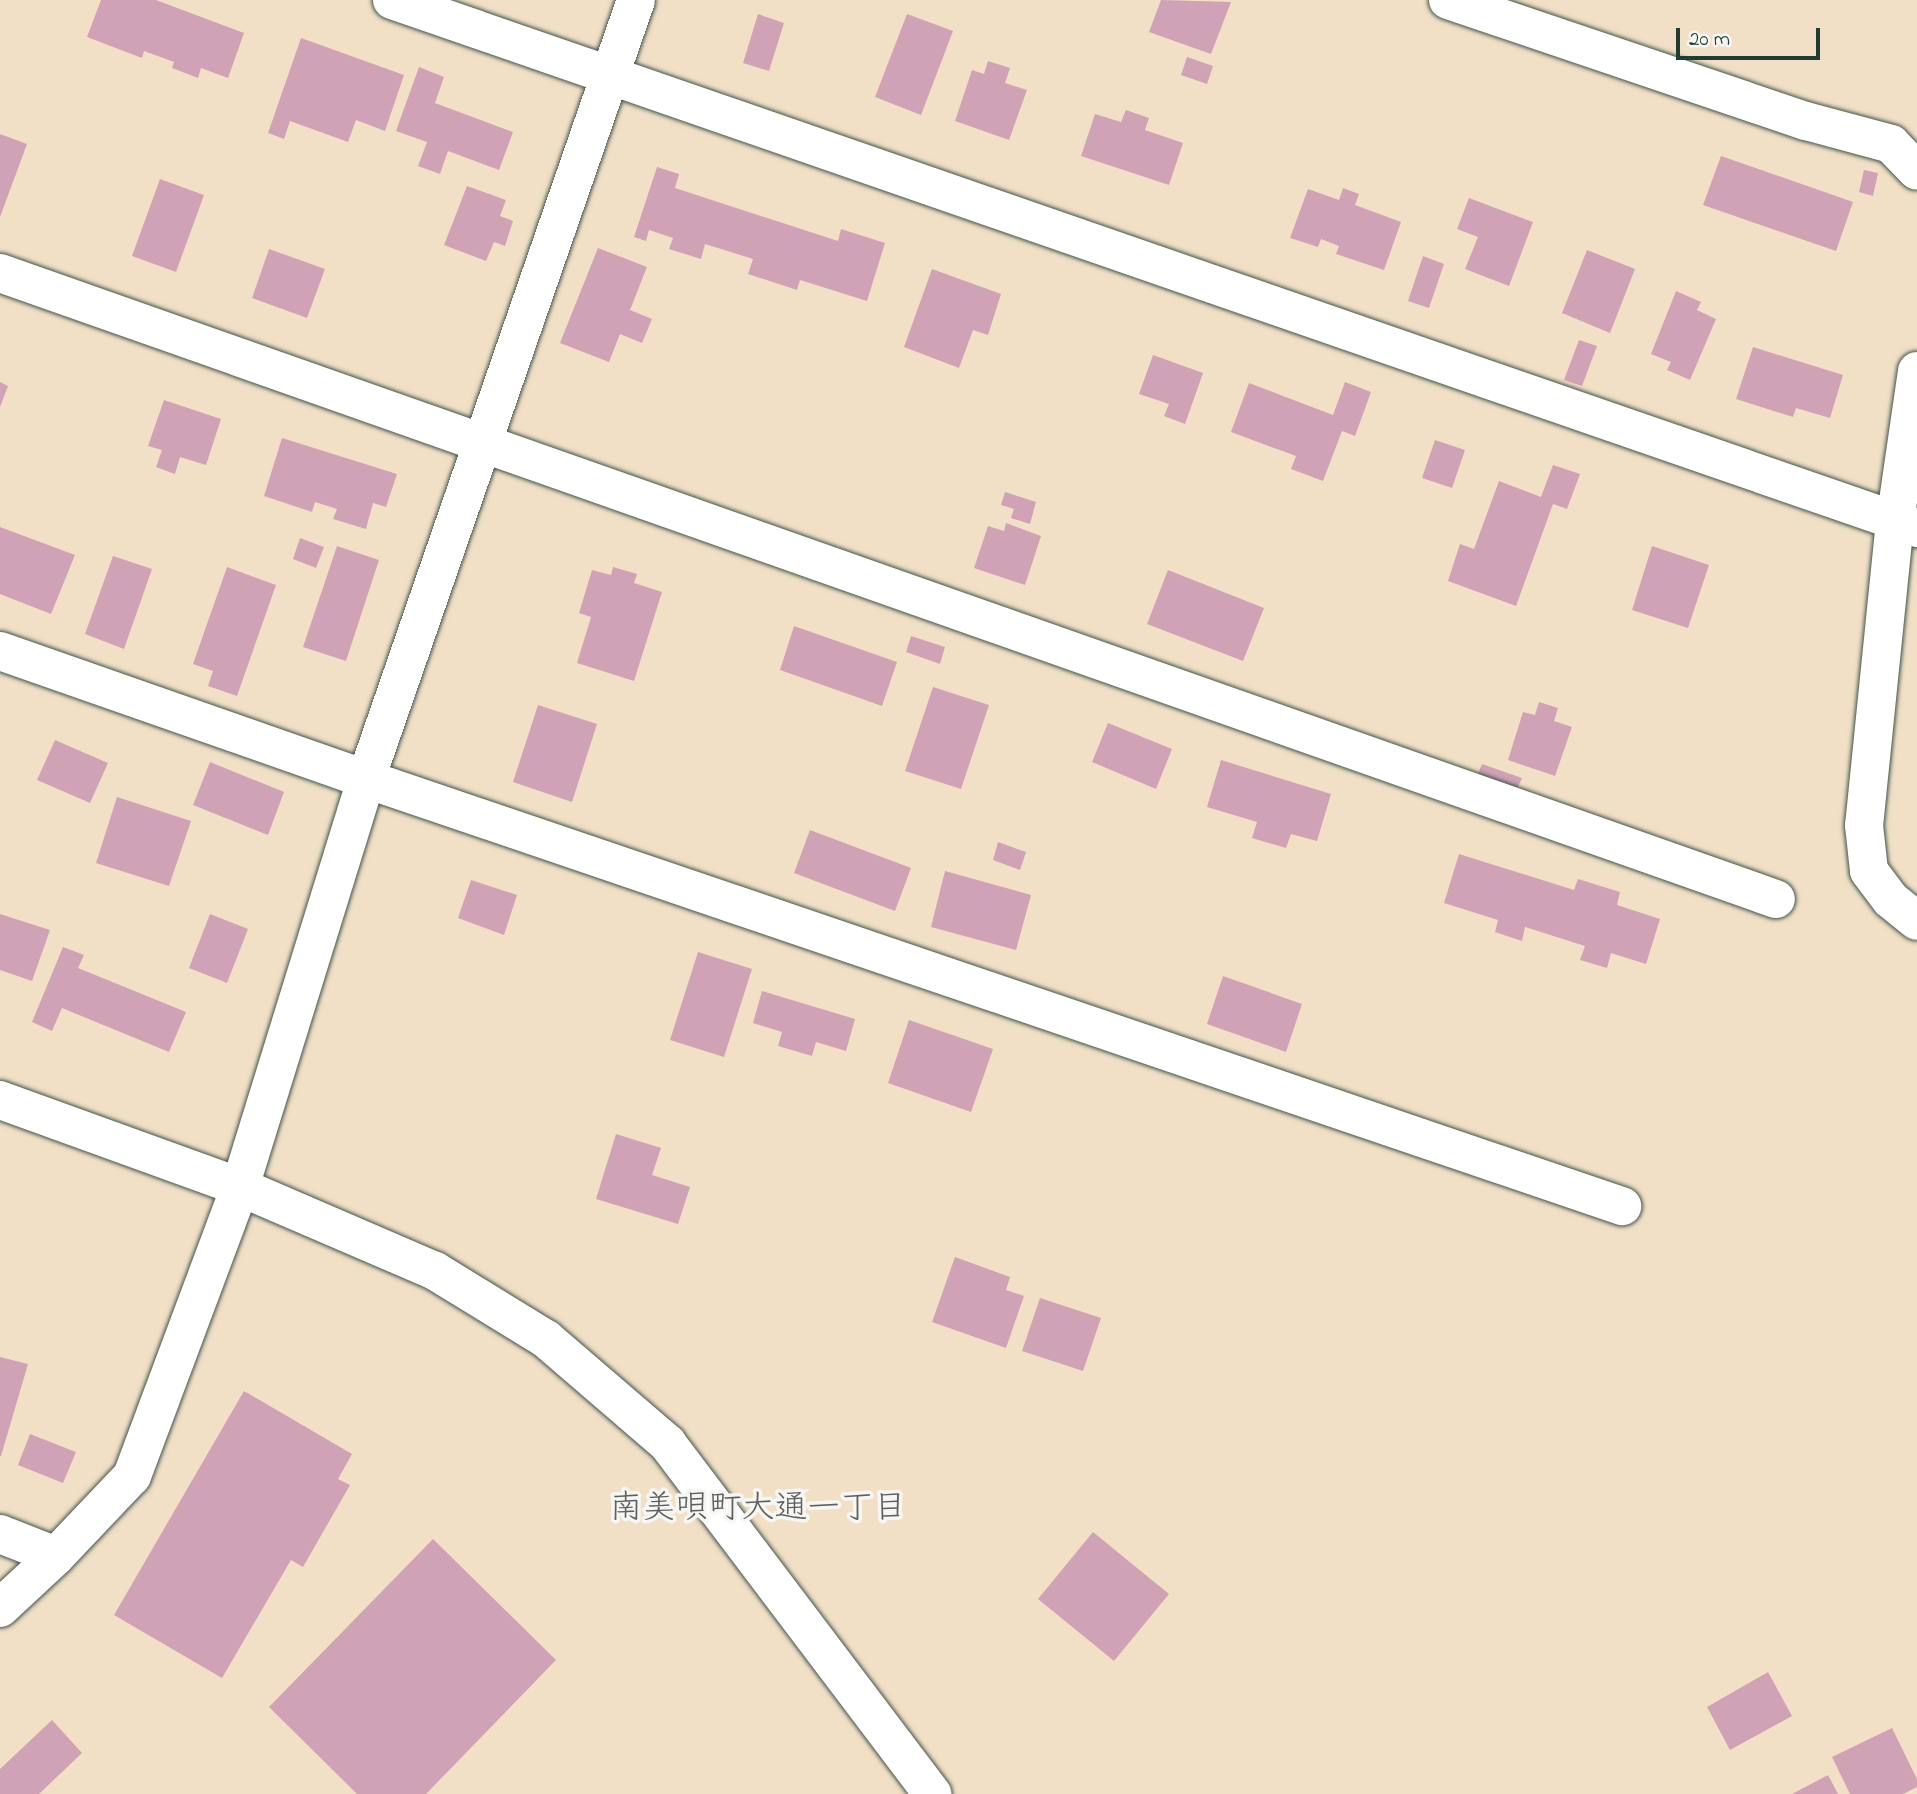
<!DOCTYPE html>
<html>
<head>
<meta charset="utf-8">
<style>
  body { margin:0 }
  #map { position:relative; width:1917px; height:1794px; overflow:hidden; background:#f2e0c6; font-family:"Indie Flower","Klee One",sans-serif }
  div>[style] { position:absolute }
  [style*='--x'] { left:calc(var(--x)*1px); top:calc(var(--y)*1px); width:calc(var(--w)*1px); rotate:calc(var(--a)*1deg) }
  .building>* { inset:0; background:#d0a2b6 }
  .roads { filter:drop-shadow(0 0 2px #3f554a) drop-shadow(0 0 2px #3f554a) }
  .minor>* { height:38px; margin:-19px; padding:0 19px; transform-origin:19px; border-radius:19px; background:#fff }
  span { translate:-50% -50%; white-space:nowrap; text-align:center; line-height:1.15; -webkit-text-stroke:7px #f6f6f2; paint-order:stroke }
  .neighbourhood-label { font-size:33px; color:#5d6062 }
  .scale { position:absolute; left:1676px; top:28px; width:144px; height:32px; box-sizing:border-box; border:4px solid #1f3d34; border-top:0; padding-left:9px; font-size:21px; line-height:24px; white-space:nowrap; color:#1f3d34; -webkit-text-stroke:5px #f6f6f2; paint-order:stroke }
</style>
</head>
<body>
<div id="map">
  <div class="building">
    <i style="clip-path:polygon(101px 0,156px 0,244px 33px,228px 78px,201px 68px,198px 78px,172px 68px,174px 62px,144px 51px,142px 58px,87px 37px)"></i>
    <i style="clip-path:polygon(1161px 0,1231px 2px,1211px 54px,1149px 32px)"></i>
    <i style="clip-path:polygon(758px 14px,784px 23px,769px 71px,743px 63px)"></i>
    <i style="clip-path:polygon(907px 14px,953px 31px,921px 115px,875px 97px)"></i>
    <i style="clip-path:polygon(301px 38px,404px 75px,385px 131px,356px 120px,348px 142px,290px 121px,284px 139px,268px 133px)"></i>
    <i style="clip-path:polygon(1187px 57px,1213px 66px,1207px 84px,1181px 75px)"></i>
    <i style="clip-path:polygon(988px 61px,1010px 68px,1005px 83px,1027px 90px,1009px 140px,955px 121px,972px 70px,984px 74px)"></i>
    <i style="clip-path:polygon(419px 67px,444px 77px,435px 103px,513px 132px,499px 170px,448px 151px,440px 174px,418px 166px,427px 142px,396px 131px)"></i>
    <i style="clip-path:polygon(1126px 110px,1149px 118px,1145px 130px,1183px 143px,1169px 185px,1081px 156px,1095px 114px,1121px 122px)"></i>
    <i style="clip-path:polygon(0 134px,27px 144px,0 217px)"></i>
    <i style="clip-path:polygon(1721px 156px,1853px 202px,1836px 251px,1703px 205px)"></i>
    <i style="clip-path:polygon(657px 167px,679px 174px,675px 188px,838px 241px,841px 229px,885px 243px,867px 301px,800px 280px,797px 290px,748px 274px,753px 259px,705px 244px,701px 259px,669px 249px,673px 238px,649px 230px,646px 241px,634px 237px)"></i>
    <i style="clip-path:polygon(1864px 170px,1878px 173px,1873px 196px,1859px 192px)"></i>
    <i style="clip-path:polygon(160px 179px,204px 195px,176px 272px,132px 256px)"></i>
    <i style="clip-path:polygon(467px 186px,506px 200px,500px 216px,513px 221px,505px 246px,494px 242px,486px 261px,444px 245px)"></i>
    <i style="clip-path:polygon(1343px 188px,1359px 194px,1355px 205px,1401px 222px,1384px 270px,1336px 254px,1339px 246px,1321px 239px,1318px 247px,1290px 238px,1308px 189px,1339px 200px)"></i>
    <i style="clip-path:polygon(1469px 198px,1533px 222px,1509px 286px,1465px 269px,1478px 237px,1457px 229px)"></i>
    <i style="clip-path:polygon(598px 248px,647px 267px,630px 310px,652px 319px,642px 343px,620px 334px,609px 362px,560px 343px)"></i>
    <i style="clip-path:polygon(269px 249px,325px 269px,307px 318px,252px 298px)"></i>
    <i style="clip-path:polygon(1587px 250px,1635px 269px,1610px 333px,1562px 313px)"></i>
    <i style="clip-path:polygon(1423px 256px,1444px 264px,1429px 308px,1408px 301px)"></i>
    <i style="clip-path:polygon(932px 269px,1001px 294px,988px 335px,973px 330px,959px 368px,904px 347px)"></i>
    <i style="clip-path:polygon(1676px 291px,1701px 302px,1697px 310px,1716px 319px,1690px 380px,1667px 370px,1671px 362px,1651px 354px)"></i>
    <i style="clip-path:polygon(1579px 340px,1597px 346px,1582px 386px,1564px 380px)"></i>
    <i style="clip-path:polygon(1753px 347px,1843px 375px,1830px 418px,1796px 408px,1793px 417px,1736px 399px)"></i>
    <i style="clip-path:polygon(1153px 355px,1203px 373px,1185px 424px,1164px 416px,1169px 404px,1139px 394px)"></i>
    <i style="clip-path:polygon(0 382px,8px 386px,0 407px)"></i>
    <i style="clip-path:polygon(1345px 382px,1371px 392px,1355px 436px,1342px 431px,1323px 481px,1291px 469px,1296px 456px,1231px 432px,1249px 383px,1333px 415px)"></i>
    <i style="clip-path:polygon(164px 400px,221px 419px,206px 465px,180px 457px,175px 474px,156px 467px,162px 450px,148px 446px)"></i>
    <i style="clip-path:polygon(282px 438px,397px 474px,386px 507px,373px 503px,366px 529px,333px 519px,337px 509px,315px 502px,312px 512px,264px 496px)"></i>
    <i style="clip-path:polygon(1435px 440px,1465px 450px,1452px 488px,1422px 478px)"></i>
    <i style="clip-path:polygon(1553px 465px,1580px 474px,1567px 509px,1553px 504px,1516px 606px,1448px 581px,1460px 544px,1474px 549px,1499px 481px,1541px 497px)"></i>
    <i style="clip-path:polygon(1005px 492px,1036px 502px,1030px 524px,1011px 518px,1014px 509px,1001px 505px)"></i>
    <i style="clip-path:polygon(1006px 523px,1041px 536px,1025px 585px,974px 568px,988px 526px,1004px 531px)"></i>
    <i style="clip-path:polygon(0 527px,75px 555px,51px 614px,0 594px)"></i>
    <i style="clip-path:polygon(300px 538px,324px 547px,316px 568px,293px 559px)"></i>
    <i style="clip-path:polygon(337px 546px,379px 560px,346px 661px,303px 647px)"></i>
    <i style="clip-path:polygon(1652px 546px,1709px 565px,1688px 628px,1632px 610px)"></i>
    <i style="clip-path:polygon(113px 556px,152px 569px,124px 649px,85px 634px)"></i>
    <i style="clip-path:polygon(227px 567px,276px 585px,237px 696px,208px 686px,213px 671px,193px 664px)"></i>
    <i style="clip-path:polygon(613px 567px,637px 574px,634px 583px,662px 592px,634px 681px,577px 663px,591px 617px,579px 613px,592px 570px,611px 575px)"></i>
    <i style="clip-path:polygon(1168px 570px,1264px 608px,1243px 661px,1147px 624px)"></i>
    <i style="clip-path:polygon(794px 626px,897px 662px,882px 706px,780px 670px)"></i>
    <i style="clip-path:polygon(911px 636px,945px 647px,940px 664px,906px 652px)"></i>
    <i style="clip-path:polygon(933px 687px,989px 705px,961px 789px,905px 771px)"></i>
    <i style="clip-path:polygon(1539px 702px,1558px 708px,1554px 721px,1572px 727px,1555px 776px,1508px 760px,1523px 712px,1535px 715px)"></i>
    <i style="clip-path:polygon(538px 705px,597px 724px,572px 802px,513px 782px)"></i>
    <i style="clip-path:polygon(1108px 723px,1172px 749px,1156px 789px,1092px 762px)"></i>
    <i style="clip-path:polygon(55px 740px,108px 763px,90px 803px,37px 780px)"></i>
    <i style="clip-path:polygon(1221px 760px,1331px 794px,1317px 841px,1291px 834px,1286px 848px,1252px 838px,1257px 822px,1207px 807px)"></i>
    <i style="clip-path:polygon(210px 762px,284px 792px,268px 835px,193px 805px)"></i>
    <i style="clip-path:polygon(1482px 764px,1522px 778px,1517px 789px,1478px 774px)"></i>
    <i style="clip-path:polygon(117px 797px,191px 821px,169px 886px,96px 863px)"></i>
    <i style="clip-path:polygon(810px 830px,911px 868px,895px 911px,794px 873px)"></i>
    <i style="clip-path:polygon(998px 842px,1026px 852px,1020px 870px,993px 860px)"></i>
    <i style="clip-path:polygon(1459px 854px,1574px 890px,1578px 879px,1620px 892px,1617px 905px,1660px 919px,1646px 964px,1611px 953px,1607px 968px,1580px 960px,1585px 946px,1525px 927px,1522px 941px,1495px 932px,1498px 920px,1444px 903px)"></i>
    <i style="clip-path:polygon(945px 871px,1031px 895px,1016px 950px,931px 927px)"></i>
    <i style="clip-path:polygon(471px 880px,517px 895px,504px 935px,458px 918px)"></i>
    <i style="clip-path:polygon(0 914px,50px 930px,32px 981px,0 970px)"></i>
    <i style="clip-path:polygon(210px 914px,248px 929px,227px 983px,189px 968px)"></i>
    <i style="clip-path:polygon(63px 947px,84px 955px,78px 968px,186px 1012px,169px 1052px,62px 1008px,52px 1031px,32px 1022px)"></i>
    <i style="clip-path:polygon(698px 952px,752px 969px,724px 1057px,670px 1040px)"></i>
    <i style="clip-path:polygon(1223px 976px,1302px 1004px,1286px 1052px,1207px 1024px)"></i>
    <i style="clip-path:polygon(762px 991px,855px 1019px,846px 1051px,816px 1042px,812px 1056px,778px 1046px,782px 1032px,753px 1023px)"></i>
    <i style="clip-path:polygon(909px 1020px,993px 1049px,971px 1112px,888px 1083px)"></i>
    <i style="clip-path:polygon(616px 1134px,661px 1148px,652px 1175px,690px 1187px,678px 1224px,596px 1199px)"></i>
    <i style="clip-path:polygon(955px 1257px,1010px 1277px,1006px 1290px,1024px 1296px,1006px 1348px,932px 1322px)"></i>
    <i style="clip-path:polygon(1040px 1298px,1101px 1318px,1083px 1371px,1022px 1351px)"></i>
    <i style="clip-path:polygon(0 1357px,28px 1364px,1px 1456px,0 1456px)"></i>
    <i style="clip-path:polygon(244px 1391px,352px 1454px,338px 1479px,350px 1485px,303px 1567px,291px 1560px,222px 1678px,114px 1615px)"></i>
    <i style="clip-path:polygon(30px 1434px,76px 1452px,63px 1483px,18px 1465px)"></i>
    <i style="clip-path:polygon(1093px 1532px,1169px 1594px,1114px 1661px,1038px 1599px)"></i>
    <i style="clip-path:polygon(433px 1539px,556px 1660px,426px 1794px,357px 1794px,269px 1707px)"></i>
    <i style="clip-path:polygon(1768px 1672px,1792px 1716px,1730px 1750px,1707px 1707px)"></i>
    <i style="clip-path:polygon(52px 1720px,82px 1753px,39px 1794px,0 1794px,0 1769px)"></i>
    <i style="clip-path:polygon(1892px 1728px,1917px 1779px,1917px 1787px,1903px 1794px,1850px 1794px,1832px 1757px)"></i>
    <i style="clip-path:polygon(1828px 1775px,1838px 1794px,1792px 1794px)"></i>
  </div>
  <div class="roads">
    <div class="minor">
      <i style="--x:392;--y:0;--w:1614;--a:19.1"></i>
      <i style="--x:1448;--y:0;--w:378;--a:18.7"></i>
      <i style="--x:1806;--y:121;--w:88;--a:15.1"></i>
      <i style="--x:1891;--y:144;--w:37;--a:46"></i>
      <i style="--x:0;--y:273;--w:1883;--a:19.42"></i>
      <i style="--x:1917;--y:371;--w:152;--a:98.3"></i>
      <i style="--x:1895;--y:521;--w:306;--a:95.8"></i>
      <i style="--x:1864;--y:825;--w:46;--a:83.8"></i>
      <i style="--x:1869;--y:871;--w:36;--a:53"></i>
      <i style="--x:1891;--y:900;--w:33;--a:39"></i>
      <i style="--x:0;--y:651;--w:388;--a:19.3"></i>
      <i style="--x:366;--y:779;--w:1327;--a:18.78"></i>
      <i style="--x:0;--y:1100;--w:255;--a:19.9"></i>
      <i style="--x:240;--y:1187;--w:212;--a:23.3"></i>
      <i style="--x:435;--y:1271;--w:130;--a:31.5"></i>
      <i style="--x:546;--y:1339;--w:160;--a:40.7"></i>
      <i style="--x:667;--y:1443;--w:440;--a:52.9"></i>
      <i style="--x:0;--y:1534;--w:60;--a:21.4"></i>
      <i style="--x:0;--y:1608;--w:76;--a:-42.9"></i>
      <i style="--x:56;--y:1556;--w:110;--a:-46.5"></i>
      <i style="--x:132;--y:1476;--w:309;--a:-69.5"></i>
      <i style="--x:240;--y:1187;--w:427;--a:-72.8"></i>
      <i style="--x:366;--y:779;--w:824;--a:-70.88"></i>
    </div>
  </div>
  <div class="neighbourhood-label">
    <span style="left:758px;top:1510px">南美唄町大通一丁目</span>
  </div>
  <div class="scale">20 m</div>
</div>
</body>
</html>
